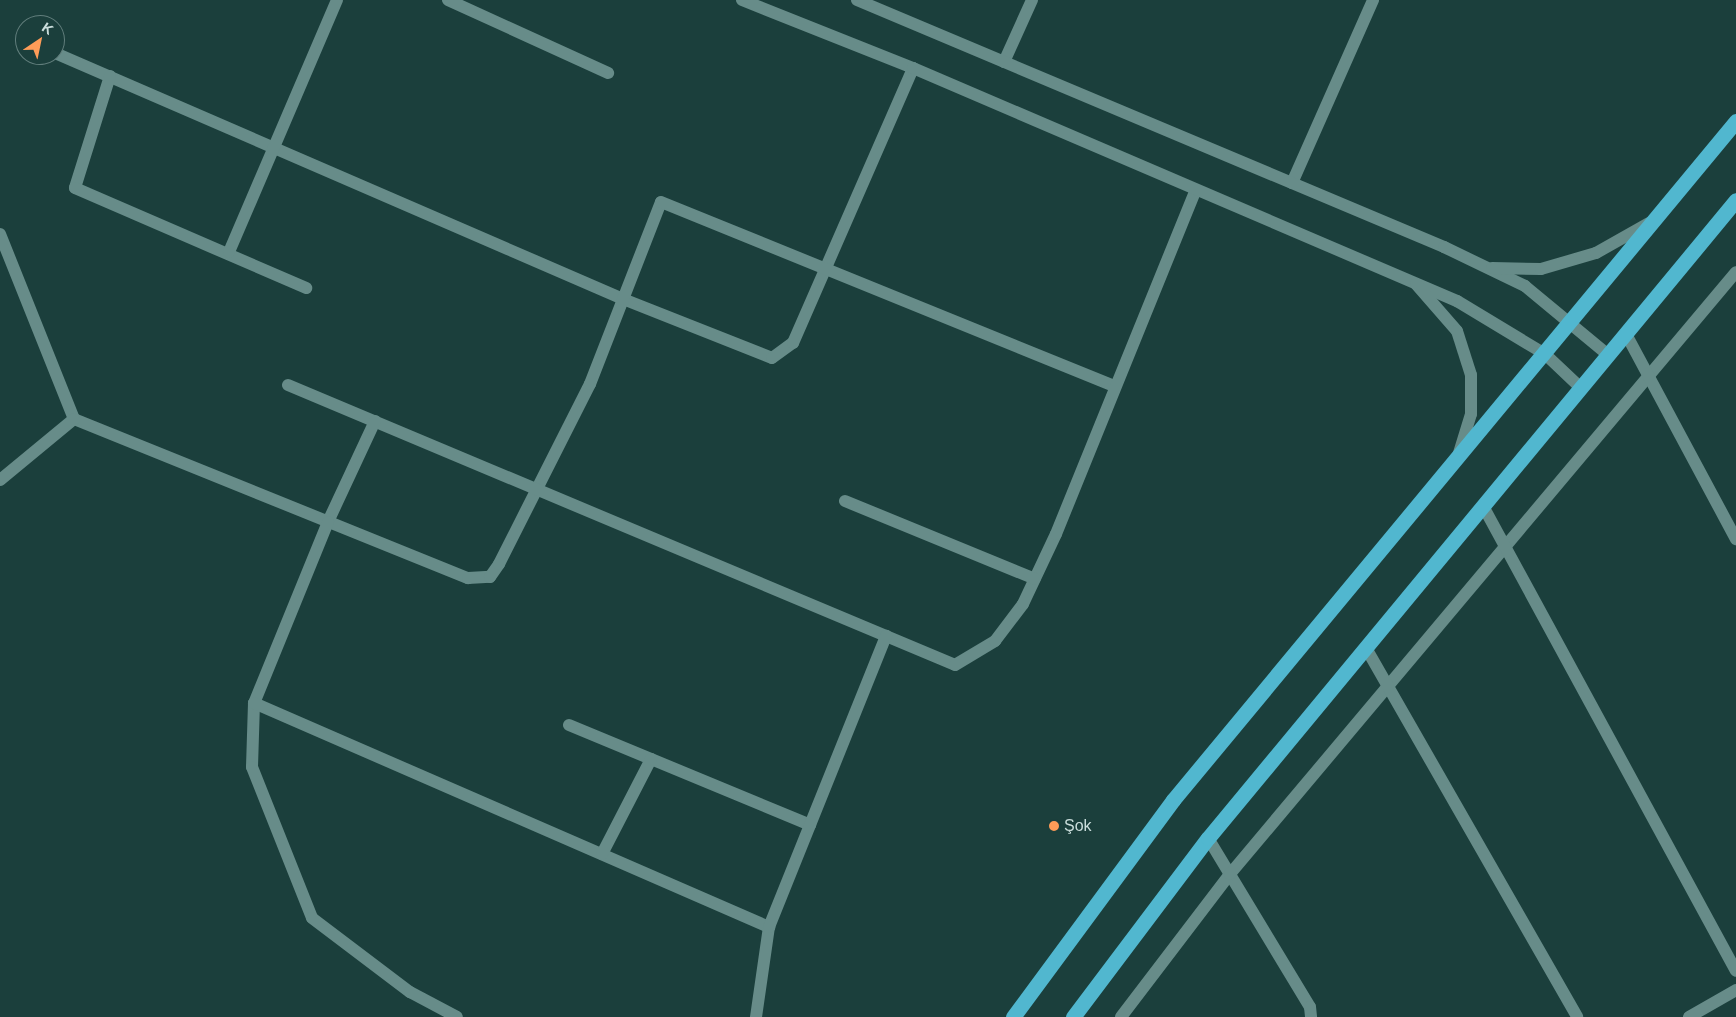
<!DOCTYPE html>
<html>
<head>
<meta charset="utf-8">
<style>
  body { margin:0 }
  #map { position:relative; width:1736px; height:1017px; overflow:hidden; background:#1b3f3c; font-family:Arial,sans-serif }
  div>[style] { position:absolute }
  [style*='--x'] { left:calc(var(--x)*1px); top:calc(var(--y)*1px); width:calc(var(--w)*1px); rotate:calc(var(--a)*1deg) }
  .lane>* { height:12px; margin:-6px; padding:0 6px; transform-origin:6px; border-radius:6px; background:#678c89 }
  .street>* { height:12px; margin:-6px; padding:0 6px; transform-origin:6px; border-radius:6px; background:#678c89 }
  .secondary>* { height:12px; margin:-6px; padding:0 6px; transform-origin:6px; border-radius:6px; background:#678c89 }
  .highway>* { height:15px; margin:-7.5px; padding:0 7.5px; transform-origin:7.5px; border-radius:7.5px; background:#51b7cf }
  .dots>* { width:14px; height:14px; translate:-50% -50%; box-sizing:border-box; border:2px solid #1b3f3c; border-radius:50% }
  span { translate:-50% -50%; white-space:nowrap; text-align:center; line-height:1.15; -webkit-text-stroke:4px #1b3f3c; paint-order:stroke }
  .poi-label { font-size:16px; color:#cadddb }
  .left { translate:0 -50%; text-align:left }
  .north { position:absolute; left:15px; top:15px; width:50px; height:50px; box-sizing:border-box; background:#1b3f3c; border:1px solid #617e7c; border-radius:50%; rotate:34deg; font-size:14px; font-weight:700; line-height:20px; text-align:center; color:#cadddb }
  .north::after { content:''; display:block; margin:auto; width:18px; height:22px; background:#fe9c58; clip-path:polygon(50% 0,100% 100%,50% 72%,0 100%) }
</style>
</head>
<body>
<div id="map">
  <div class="lane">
    <i style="--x:1208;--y:838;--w:197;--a:58.9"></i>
    <i style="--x:1310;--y:1007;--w:10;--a:84"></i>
    <i style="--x:1121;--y:1017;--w:180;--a:-52.7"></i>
    <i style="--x:1230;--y:874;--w:786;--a:-49.95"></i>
  </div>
  <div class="street">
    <i style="--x:448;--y:0;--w:176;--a:24.5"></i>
    <i style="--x:55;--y:53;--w:619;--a:23.42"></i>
    <i style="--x:623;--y:299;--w:160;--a:21.6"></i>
    <i style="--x:772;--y:358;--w:26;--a:-36"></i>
    <i style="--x:793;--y:343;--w:300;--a:-66.4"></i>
    <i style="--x:1004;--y:62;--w:68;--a:-65.7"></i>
    <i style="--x:110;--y:76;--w:117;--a:107.4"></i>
    <i style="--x:75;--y:188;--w:252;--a:23.4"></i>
    <i style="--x:1292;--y:183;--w:200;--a:-66.1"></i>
    <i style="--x:0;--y:234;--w:199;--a:68.2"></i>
    <i style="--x:74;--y:419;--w:425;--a:22"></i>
    <i style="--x:468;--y:578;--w:22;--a:-3"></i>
    <i style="--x:490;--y:577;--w:16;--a:-55"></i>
    <i style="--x:499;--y:564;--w:202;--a:-63.2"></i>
    <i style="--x:590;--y:384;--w:195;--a:-68.7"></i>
    <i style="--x:661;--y:202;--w:490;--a:22.1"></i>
    <i style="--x:229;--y:252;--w:274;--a:-66.8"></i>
    <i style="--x:1626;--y:334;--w:233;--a:61.8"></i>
    <i style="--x:288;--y:385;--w:723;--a:22.77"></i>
    <i style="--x:955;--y:665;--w:47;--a:-31"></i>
    <i style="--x:995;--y:641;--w:46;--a:-52.9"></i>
    <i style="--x:1023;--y:604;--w:77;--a:-64.8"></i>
    <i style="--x:1056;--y:534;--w:370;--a:-67.9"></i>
    <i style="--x:375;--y:421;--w:111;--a:115"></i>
    <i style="--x:328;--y:522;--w:196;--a:112.2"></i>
    <i style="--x:254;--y:703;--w:64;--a:91.8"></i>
    <i style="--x:252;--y:767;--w:162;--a:68.3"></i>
    <i style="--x:312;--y:918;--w:123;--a:37.1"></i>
    <i style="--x:410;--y:992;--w:53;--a:28"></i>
    <i style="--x:0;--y:480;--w:96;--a:-39.5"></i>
    <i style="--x:845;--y:501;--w:205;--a:22.3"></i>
    <i style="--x:1483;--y:506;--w:529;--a:61.45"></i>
    <i style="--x:1366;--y:648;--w:425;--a:60.2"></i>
    <i style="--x:254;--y:703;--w:562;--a:23.51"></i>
    <i style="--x:569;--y:725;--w:261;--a:22.5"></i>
    <i style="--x:602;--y:854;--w:107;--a:-62.7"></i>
    <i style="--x:756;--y:1017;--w:91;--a:-81.8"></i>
    <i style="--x:769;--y:927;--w:314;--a:-68.1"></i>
    <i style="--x:1689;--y:1017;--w:54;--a:-29.9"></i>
  </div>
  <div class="secondary">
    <i style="--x:742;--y:0;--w:184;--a:21.7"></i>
    <i style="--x:913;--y:68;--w:592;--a:23.19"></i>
    <i style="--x:1457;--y:301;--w:103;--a:31.1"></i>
    <i style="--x:1545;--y:354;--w:50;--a:43.4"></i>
    <i style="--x:857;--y:0;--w:637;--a:22.82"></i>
    <i style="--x:1444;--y:247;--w:90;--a:25.7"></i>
    <i style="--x:1525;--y:286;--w:108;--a:39.7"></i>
    <i style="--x:1492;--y:268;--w:49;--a:1.2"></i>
    <i style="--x:1541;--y:269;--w:57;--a:-16.2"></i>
    <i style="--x:1596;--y:253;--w:61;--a:-29.5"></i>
    <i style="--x:1416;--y:284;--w:62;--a:48.9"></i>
    <i style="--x:1457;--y:331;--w:46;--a:72.3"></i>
    <i style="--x:1471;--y:375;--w:39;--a:90"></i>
    <i style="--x:1471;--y:414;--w:41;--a:107.1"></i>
  </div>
  <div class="highway">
    <i style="--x:1013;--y:1017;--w:270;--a:-53.6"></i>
    <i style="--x:1173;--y:800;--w:882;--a:-50.34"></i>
    <i style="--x:1073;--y:1017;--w:224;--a:-53"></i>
    <i style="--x:1208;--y:838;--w:828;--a:-50.39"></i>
  </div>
  <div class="dots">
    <i style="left:1054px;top:826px;background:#fe9c58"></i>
  </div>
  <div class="poi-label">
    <span class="left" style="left:1064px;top:826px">Şok</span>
  </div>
  <div class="north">K</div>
</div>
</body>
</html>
